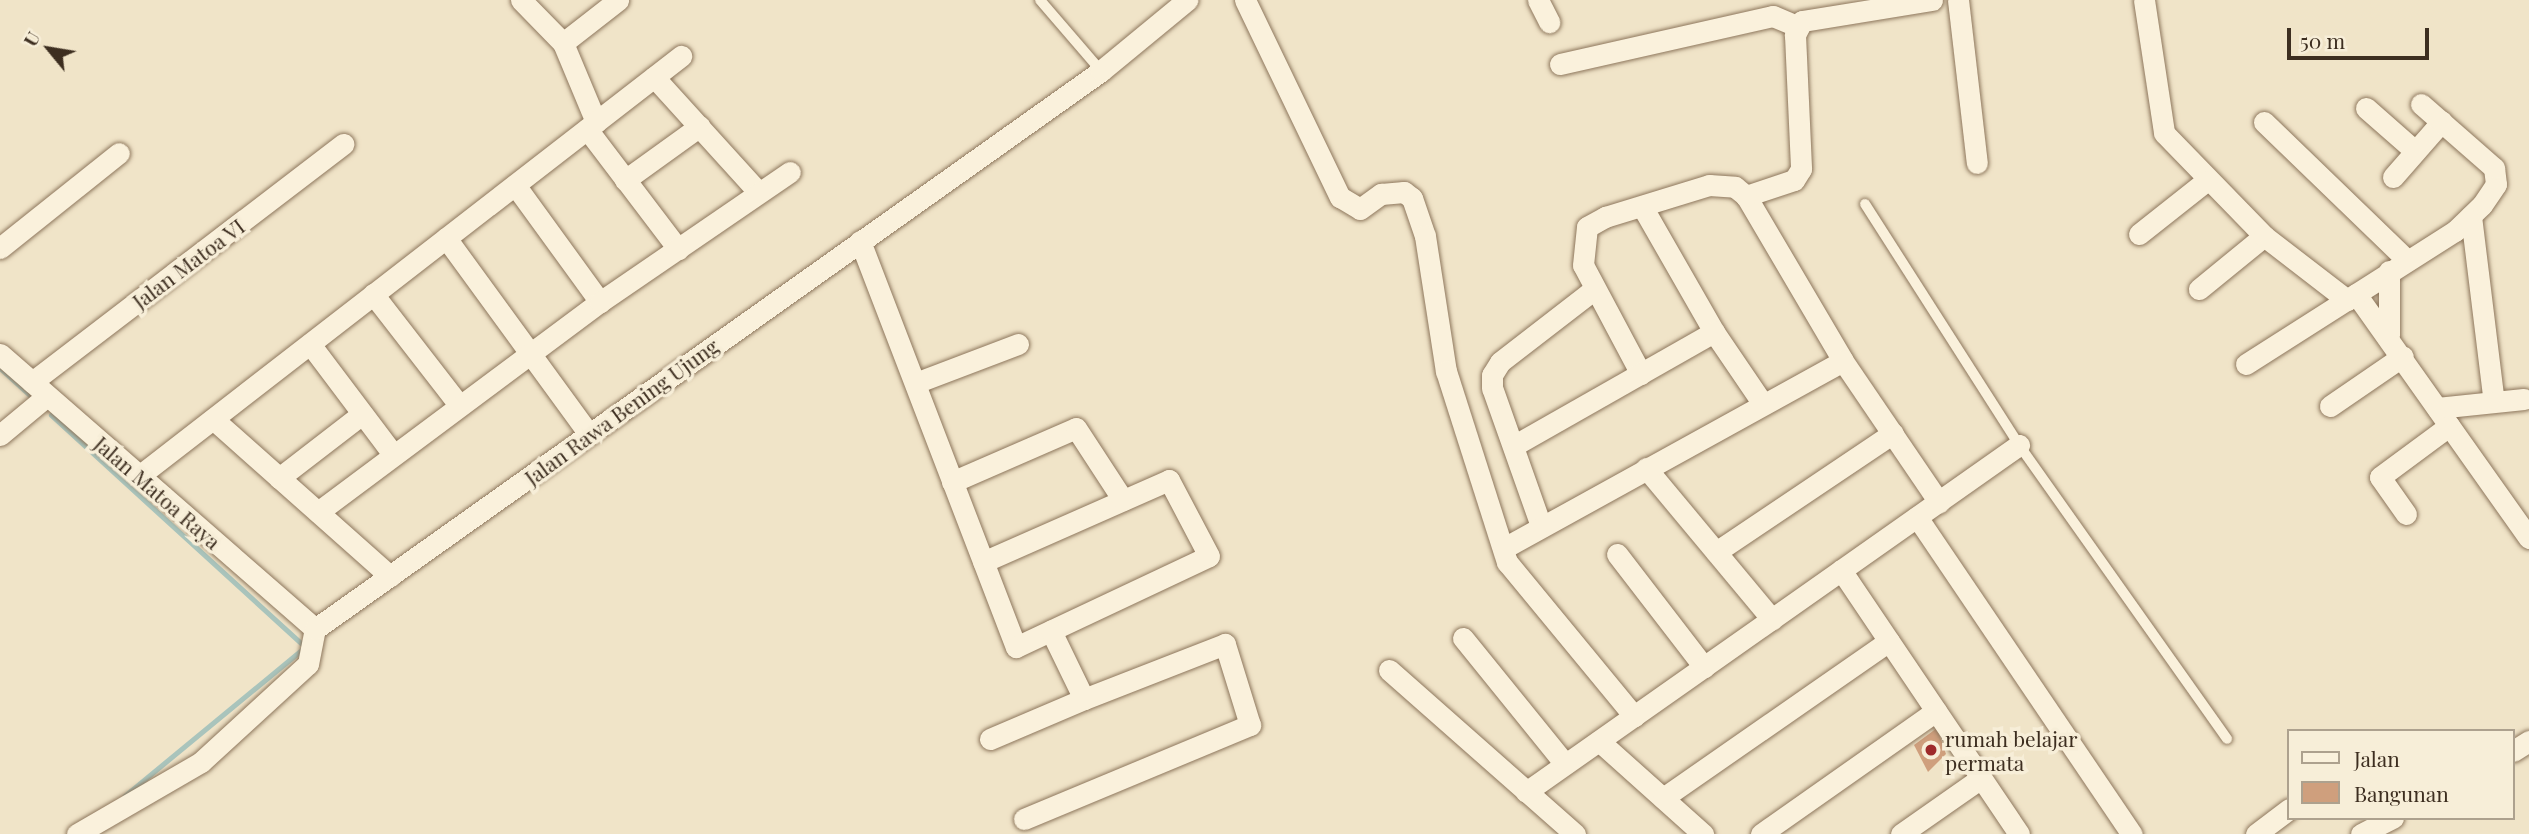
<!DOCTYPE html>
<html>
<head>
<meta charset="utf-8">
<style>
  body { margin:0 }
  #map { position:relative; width:2529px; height:834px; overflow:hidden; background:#f0e4c8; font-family:"Playfair Display",serif }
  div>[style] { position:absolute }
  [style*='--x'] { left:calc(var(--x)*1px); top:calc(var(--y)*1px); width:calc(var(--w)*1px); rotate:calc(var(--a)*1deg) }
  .stream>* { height:5px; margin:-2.5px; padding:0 2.5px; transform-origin:2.5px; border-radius:2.5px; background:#a9c4bc }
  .building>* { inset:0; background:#cf9f7d }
  .roads { filter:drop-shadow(0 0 2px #8d765c) drop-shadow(0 0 2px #8d765c) }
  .lane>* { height:10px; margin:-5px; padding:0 5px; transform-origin:5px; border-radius:5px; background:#faf1dc }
  .street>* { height:21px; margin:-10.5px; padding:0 10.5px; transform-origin:10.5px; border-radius:10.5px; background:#faf1dc }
  .dots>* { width:19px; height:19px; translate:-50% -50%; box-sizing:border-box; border:4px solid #f7eed8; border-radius:50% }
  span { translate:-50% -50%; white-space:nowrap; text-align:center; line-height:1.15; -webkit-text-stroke:7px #f7eed8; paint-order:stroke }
  .street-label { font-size:21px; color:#3d2e20 }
  .poi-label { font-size:21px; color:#3d2e20 }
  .left { translate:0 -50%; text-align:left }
  .legend { position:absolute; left:2287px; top:729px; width:228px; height:91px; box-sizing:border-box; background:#f7eed8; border:2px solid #ada18e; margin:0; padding:9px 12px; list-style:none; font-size:21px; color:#3d2e20 }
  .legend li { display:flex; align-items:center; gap:14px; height:35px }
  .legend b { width:35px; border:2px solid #ada18e }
  .north { position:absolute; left:14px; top:14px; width:70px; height:70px; -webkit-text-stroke:5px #f7eed8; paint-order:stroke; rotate:300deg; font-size:19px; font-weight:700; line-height:28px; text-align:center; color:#3d2e20 }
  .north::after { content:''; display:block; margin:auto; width:24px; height:32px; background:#3d2e20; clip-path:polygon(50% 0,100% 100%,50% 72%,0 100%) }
  .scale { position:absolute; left:2287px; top:28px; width:142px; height:32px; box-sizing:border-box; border:4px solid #3d2e20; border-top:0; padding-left:9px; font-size:21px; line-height:24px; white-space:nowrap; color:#3d2e20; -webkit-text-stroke:5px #f7eed8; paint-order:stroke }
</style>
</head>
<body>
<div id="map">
  <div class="stream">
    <i style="--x:0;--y:368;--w:47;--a:42.4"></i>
    <i style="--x:51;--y:415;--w:344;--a:42.4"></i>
    <i style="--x:305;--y:647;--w:234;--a:140.5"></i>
  </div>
  <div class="building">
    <i style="clip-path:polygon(1937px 728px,1946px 754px,1928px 772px,1914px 745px)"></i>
  </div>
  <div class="roads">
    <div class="lane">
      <i style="--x:1040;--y:0;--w:94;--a:49.3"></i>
      <i style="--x:1865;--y:204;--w:286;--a:57.4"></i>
      <i style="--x:2019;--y:445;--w:360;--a:54.7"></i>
    </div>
    <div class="street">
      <i style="--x:521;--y:0;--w:60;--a:45.7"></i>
      <i style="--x:563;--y:43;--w:86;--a:67.3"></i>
      <i style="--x:1245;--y:0;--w:219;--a:64.3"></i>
      <i style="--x:1340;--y:197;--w:23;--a:31"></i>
      <i style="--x:1360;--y:209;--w:26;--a:-36"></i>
      <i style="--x:1381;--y:194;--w:23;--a:-5"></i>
      <i style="--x:1404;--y:192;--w:10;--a:37"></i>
      <i style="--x:1412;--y:198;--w:40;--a:71.1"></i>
      <i style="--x:1425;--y:236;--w:137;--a:81.2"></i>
      <i style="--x:1446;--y:371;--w:201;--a:72.3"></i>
      <i style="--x:1507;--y:562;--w:200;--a:50.5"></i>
      <i style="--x:1538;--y:0;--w:25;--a:63"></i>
      <i style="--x:1932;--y:0;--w:132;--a:170.8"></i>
      <i style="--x:1802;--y:21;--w:16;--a:117"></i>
      <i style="--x:1795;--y:35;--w:134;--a:87.4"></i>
      <i style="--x:1801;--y:169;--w:13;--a:122"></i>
      <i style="--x:1794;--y:180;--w:51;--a:161.6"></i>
      <i style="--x:1746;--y:196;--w:191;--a:59.5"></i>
      <i style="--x:1843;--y:361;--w:171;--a:55.8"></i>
      <i style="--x:1958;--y:0;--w:164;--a:83.4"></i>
      <i style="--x:2144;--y:0;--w:134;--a:81.4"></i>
      <i style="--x:2164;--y:133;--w:144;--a:45.8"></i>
      <i style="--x:2264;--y:236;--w:84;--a:140.8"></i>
      <i style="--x:563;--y:43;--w:70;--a:-38"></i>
      <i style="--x:1560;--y:64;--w:218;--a:-12.7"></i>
      <i style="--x:1773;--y:16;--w:28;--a:23"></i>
      <i style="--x:654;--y:77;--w:156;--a:47.8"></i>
      <i style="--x:2366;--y:108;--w:65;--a:41.3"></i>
      <i style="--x:2264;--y:122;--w:199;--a:44"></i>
      <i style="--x:587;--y:129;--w:151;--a:52.8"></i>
      <i style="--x:2393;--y:177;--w:74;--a:-48.8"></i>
      <i style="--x:625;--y:180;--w:92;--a:-35.8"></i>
      <i style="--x:515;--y:185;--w:145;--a:54"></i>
      <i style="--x:1643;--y:208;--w:143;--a:60.2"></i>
      <i style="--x:1714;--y:332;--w:87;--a:55.8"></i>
      <i style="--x:2471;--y:216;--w:187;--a:83"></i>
      <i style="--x:2139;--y:234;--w:85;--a:-38.3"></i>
      <i style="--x:2264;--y:236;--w:105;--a:37.6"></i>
      <i style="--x:446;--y:238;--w:243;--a:53.9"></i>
      <i style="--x:860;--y:241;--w:435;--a:69"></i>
      <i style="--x:1016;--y:647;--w:213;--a:-25.2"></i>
      <i style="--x:1209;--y:556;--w:86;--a:-117.8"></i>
      <i style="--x:1169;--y:480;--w:203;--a:156.2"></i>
      <i style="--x:0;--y:248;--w:152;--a:-38.6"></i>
      <i style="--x:373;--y:294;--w:140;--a:52.2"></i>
      <i style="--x:2356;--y:294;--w:299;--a:54.7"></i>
      <i style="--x:2389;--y:335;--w:64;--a:-90"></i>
      <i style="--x:310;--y:344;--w:136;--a:53"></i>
      <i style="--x:0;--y:354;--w:418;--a:41.1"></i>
      <i style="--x:2246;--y:364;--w:248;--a:-32.5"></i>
      <i style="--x:2455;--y:231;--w:37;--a:-44"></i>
      <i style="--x:2482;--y:205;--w:25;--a:-56"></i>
      <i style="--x:2496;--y:184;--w:16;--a:-97"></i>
      <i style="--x:2494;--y:168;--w:97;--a:-138.8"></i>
      <i style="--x:1641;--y:374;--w:123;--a:-118"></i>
      <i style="--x:1583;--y:265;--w:38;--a:-84"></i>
      <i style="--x:1587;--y:227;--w:21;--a:-29"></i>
      <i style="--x:1605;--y:217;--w:109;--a:-17.1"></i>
      <i style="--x:1709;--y:185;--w:26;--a:4"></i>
      <i style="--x:1735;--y:187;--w:14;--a:39"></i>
      <i style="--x:32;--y:382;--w:392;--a:-37.4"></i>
      <i style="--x:918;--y:382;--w:107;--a:-20.8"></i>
      <i style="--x:2330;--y:406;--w:88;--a:-34.4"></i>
      <i style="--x:2437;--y:408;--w:87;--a:-5.9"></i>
      <i style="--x:213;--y:419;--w:237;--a:41.6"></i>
      <i style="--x:0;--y:435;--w:61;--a:-39.7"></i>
      <i style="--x:1515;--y:445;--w:229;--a:-29.6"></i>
      <i style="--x:1646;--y:468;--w:197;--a:50.2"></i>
      <i style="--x:139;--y:476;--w:686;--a:-37.77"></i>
      <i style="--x:279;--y:478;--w:105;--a:-37.6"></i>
      <i style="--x:952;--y:482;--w:135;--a:-23.5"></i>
      <i style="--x:1076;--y:428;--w:86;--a:56.9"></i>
      <i style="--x:318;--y:512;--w:352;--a:-36.7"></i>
      <i style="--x:600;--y:302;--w:230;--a:-34.4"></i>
      <i style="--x:2406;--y:514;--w:45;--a:-125.1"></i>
      <i style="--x:2380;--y:477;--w:86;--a:-36.5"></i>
      <i style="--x:1917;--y:517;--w:383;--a:55.9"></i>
      <i style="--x:1541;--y:526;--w:146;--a:-109.5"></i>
      <i style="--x:1492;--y:388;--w:13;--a:-90"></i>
      <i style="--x:1492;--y:375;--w:15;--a:-58"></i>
      <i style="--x:1500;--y:362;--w:118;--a:-37.7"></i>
      <i style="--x:1504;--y:548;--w:387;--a:-28.9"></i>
      <i style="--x:1716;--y:552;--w:213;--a:-33.9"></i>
      <i style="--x:1617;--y:554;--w:143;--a:52.4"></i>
      <i style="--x:1841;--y:570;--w:318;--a:56"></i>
      <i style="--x:1463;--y:638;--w:162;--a:51"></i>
      <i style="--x:1389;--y:670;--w:248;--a:41.4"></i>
      <i style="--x:990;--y:739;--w:102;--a:-23.1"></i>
      <i style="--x:1084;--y:699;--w:76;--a:-115.9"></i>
      <i style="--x:1599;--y:741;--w:140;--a:41.8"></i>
      <i style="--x:2513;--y:751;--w:19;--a:-32"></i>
      <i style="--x:1526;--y:792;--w:603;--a:-35.14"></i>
      <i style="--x:1663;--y:798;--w:275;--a:-34.8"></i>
      <i style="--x:1024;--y:819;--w:245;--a:-22.6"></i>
      <i style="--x:1250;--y:725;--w:85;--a:-107.2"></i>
      <i style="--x:1225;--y:644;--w:151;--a:158.7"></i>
      <i style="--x:77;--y:834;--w:143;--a:-30.1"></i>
      <i style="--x:201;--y:762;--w:145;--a:-42.5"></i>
      <i style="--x:308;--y:664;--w:36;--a:-79"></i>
      <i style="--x:315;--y:629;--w:964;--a:-35.37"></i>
      <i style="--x:1101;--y:71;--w:112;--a:-39.5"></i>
      <i style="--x:1761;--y:834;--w:214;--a:-35.1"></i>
      <i style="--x:1901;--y:834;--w:98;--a:-35"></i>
      <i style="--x:2256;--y:834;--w:41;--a:-37.1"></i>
      <i style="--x:2361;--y:834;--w:36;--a:-27"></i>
    </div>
  </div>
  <div class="dots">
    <i style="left:1931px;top:750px;background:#9e2a2b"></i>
  </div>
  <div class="street-label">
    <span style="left:188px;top:263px;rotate:-37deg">Jalan Matoa VI</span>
    <span style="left:621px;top:411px;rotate:-36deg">Jalan Rawa Bening Ujung</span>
    <span style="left:158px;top:492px;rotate:41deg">Jalan Matoa Raya</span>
  </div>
  <div class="poi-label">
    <span class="left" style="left:1945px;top:750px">rumah belajar<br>permata</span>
  </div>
  <ul class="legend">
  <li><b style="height:9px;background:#faf1dc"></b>Jalan</li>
  <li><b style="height:19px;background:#cf9f7d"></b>Bangunan</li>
  </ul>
  <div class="north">U</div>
  <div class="scale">50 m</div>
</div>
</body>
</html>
